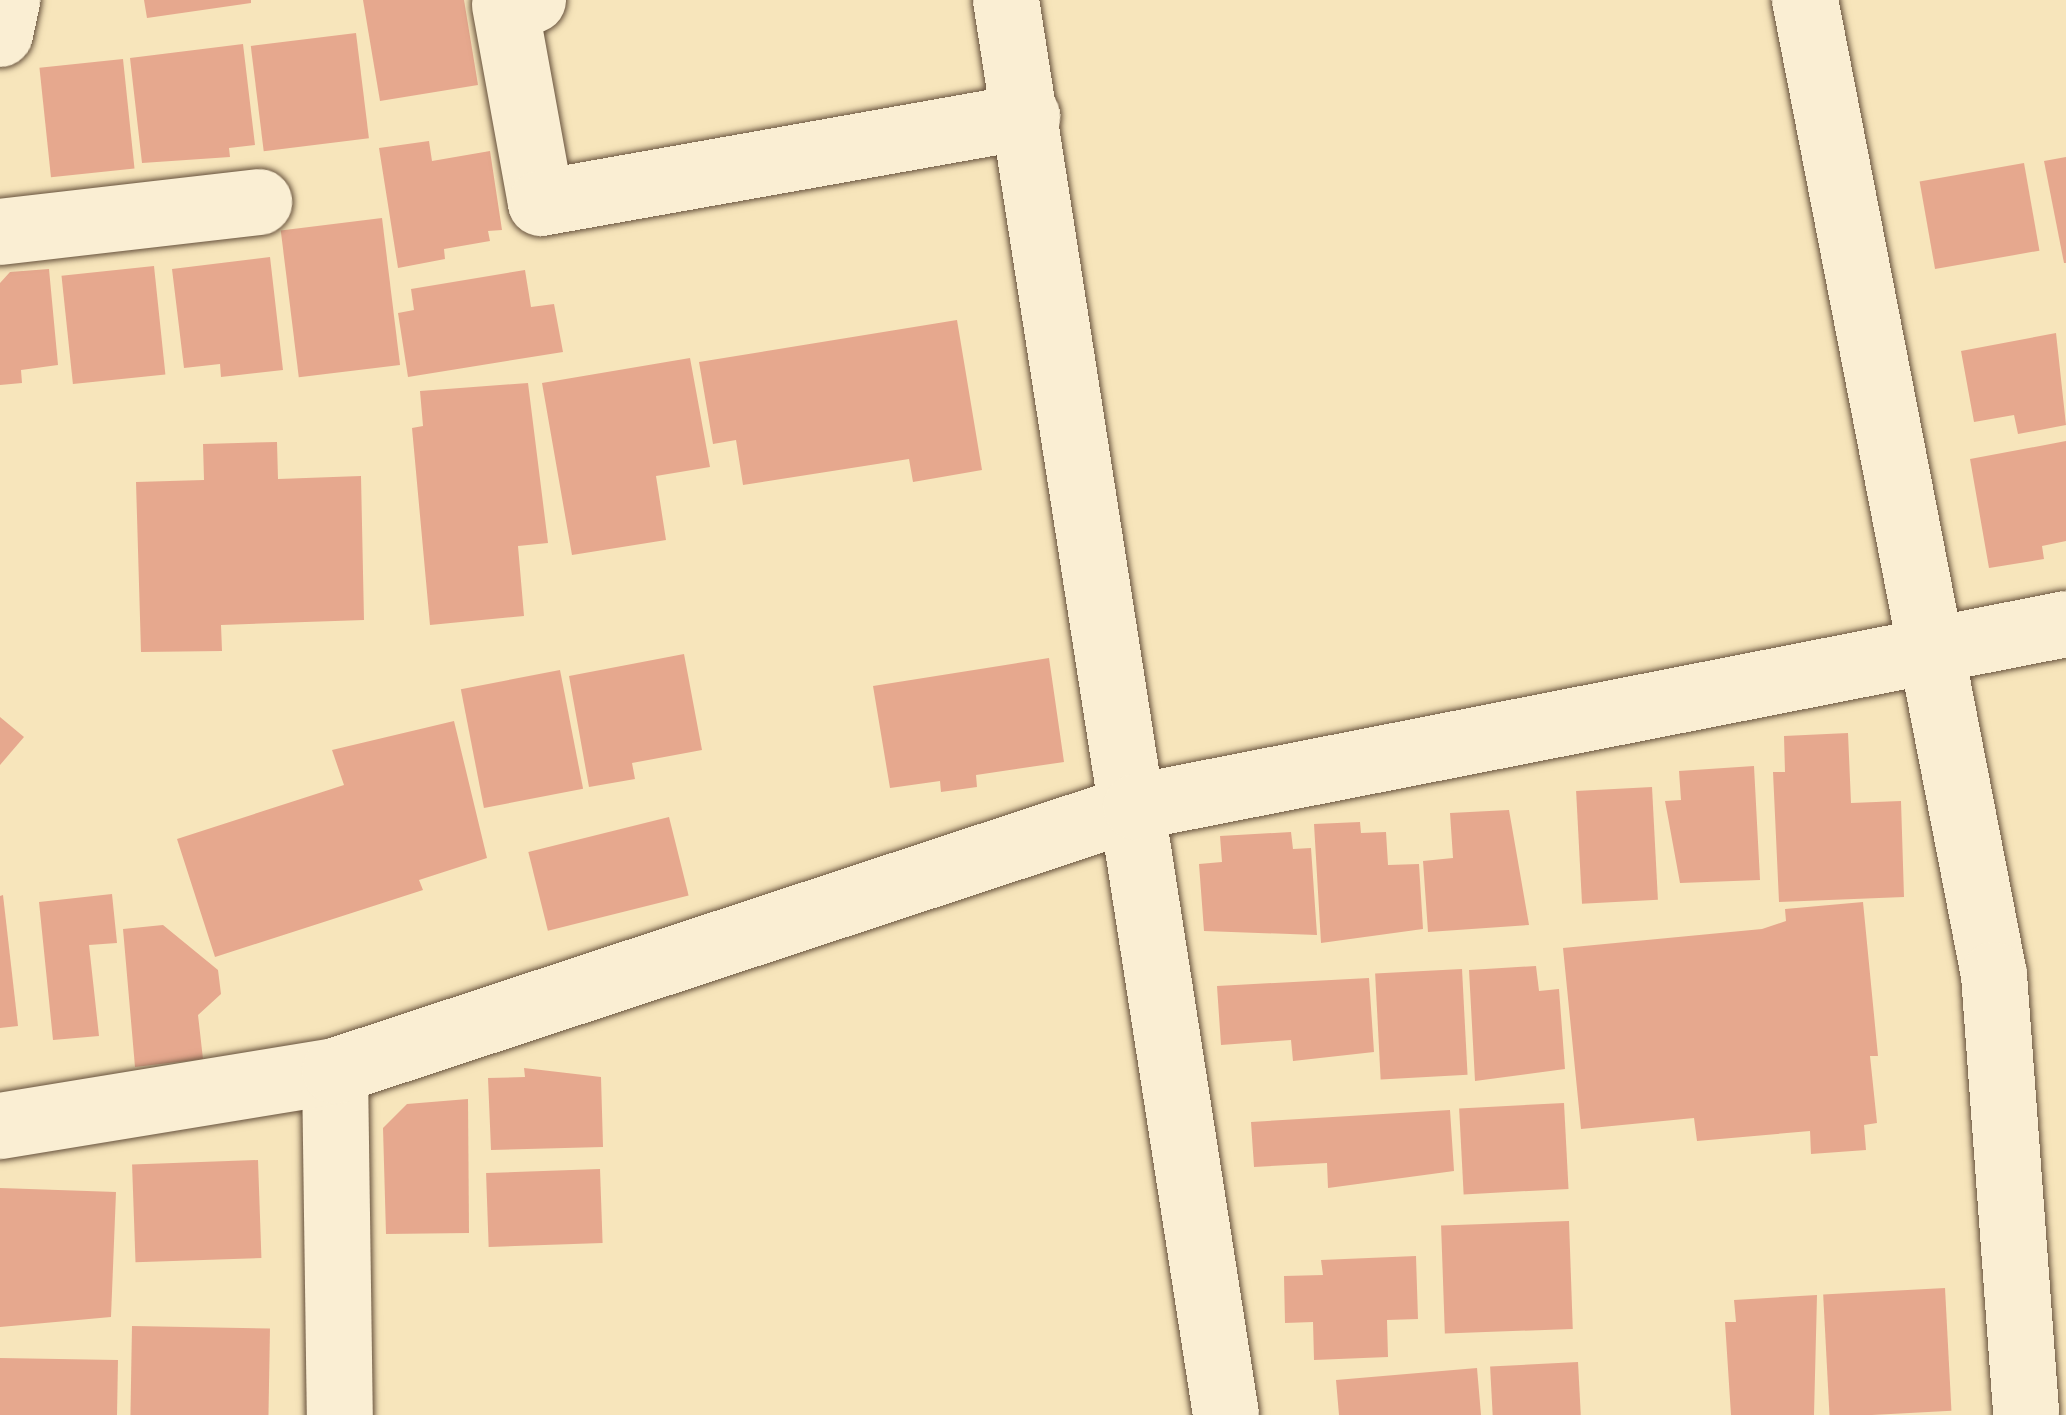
<!DOCTYPE html>
<html>
<head>
<meta charset="utf-8">
<style>
	body { margin:0 }
	#map { position:relative; width:2066px; height:1415px; overflow:hidden; background:#f7e5bb; font-family:Alegreya,serif }
	div>[style] { position:absolute }
	[style*='--x'] { left:calc(var(--x)*1px); top:calc(var(--y)*1px); width:calc(var(--w)*1px); rotate:calc(var(--a)*1deg) }
	.building>* { inset:0; background:#e6a88e; transform-origin:0 0 }
	.roads { filter:drop-shadow(0 0 3px #66513c) drop-shadow(0 0 3px #66513c) }
	.minor>* { height:66px; margin:-33px; padding:0 33px; transform-origin:33px; border-radius:33px; background:#faeed3 }
	span { translate:-50% -50%; white-space:nowrap; text-align:center; line-height:1.15; -webkit-text-stroke:9px #faeed3; paint-order:stroke }
</style>
</head>
<body>
<div id="map">
	<div class="building">
		<div style="clip-path:polygon(144px 0,251px 0,251px 3px,147px 18px)"></div>
		<div style="clip-path:polygon(363px 0,464px 0,478px 85px,380px 101px)"></div>
		<div style="left:356px;top:33px;width:106px;height:106px;rotate:83deg"></div>
		<div style="clip-path:polygon(243px 44px,255px 145px,229px 148px,230px 157px,142px 163px,130px 58px)"></div>
		<div style="left:123px;top:59px;width:110px;height:84px;rotate:84deg"></div>
		<div style="clip-path:polygon(429px 141px,432px 161px,490px 151px,502px 230px,488px 231px,490px 241px,444px 249px,445px 259px,398px 268px,379px 148px)"></div>
		<div style="clip-path:polygon(2066px 157px,2066px 263px,2064px 263px,2044px 161px)"></div>
		<div style="left:2024px;top:163px;width:89px;height:106px;rotate:80deg"></div>
		<div style="left:382px;top:218px;width:148px;height:102px;rotate:83deg"></div>
		<div style="clip-path:polygon(270px 257px,283px 370px,221px 377px,220px 364px,184px 368px,172px 269px)"></div>
		<div style="left:154px;top:266px;width:109px;height:93px;rotate:84deg"></div>
		<div style="clip-path:polygon(49px 269px,58px 365px,21px 370px,22px 383px,0 385px,0 283px,10px 272px)"></div>
		<div style="clip-path:polygon(525px 270px,531px 307px,554px 304px,563px 352px,408px 377px,398px 313px,414px 310px,411px 289px)"></div>
		<div style="clip-path:polygon(957px 320px,982px 470px,913px 482px,909px 459px,743px 485px,736px 440px,713px 444px,699px 362px)"></div>
		<div style="clip-path:polygon(2056px 333px,2066px 425px,2018px 434px,2014px 415px,1974px 422px,1961px 351px)"></div>
		<div style="clip-path:polygon(690px 358px,710px 467px,656px 476px,666px 540px,572px 555px,542px 383px)"></div>
		<div style="clip-path:polygon(528px 383px,548px 543px,518px 546px,524px 616px,430px 625px,412px 428px,423px 426px,420px 391px)"></div>
		<div style="clip-path:polygon(2066px 441px,2066px 541px,2042px 546px,2044px 559px,1989px 568px,1970px 459px)"></div>
		<div style="clip-path:polygon(277px 442px,278px 479px,361px 476px,364px 620px,221px 625px,222px 651px,141px 652px,136px 482px,204px 480px,203px 444px)"></div>
		<div style="clip-path:polygon(684px 654px,702px 750px,632px 763px,635px 779px,589px 787px,569px 676px)"></div>
		<div style="clip-path:polygon(1049px 658px,1064px 762px,976px 775px,977px 787px,941px 792px,940px 781px,890px 788px,873px 686px)"></div>
		<div style="left:560px;top:670px;width:121px;height:101px;rotate:79deg"></div>
		<div style="clip-path:polygon(0 717px,24px 737px,0 765px)"></div>
		<div style="clip-path:polygon(454px 721px,487px 858px,419px 880px,423px 890px,215px 957px,177px 839px,344px 785px,332px 750px)"></div>
		<div style="clip-path:polygon(1848px 733px,1851px 803px,1901px 801px,1904px 897px,1779px 902px,1773px 772px,1785px 772px,1784px 736px)"></div>
		<div style="clip-path:polygon(1754px 766px,1760px 880px,1680px 883px,1665px 801px,1681px 800px,1679px 771px)"></div>
		<div style="left:1652px;top:787px;width:113px;height:76px;rotate:87deg"></div>
		<div style="clip-path:polygon(1509px 810px,1529px 925px,1428px 932px,1423px 861px,1453px 858px,1450px 813px)"></div>
		<div style="left:669px;top:817px;width:81px;height:145px;rotate:76deg"></div>
		<div style="clip-path:polygon(1360px 822px,1361px 833px,1386px 832px,1388px 865px,1419px 864px,1423px 929px,1321px 943px,1314px 824px)"></div>
		<div style="clip-path:polygon(1291px 832px,1293px 849px,1311px 848px,1317px 935px,1204px 931px,1199px 864px,1222px 862px,1220px 836px)"></div>
		<div style="clip-path:polygon(112px 894px,117px 943px,89px 945px,99px 1036px,53px 1040px,39px 902px)"></div>
		<div style="clip-path:polygon(3px 895px,18px 1026px,0 1028px,0 896px)"></div>
		<div style="clip-path:polygon(1863px 902px,1878px 1056px,1870px 1056px,1877px 1123px,1864px 1125px,1866px 1150px,1811px 1154px,1810px 1131px,1697px 1141px,1694px 1118px,1581px 1129px,1563px 948px,1762px 929px,1786px 921px,1785px 909px)"></div>
		<div style="clip-path:polygon(163px 925px,218px 970px,221px 994px,198px 1015px,203px 1059px,135px 1067px,123px 929px)"></div>
		<div style="clip-path:polygon(1536px 966px,1539px 991px,1559px 989px,1565px 1069px,1475px 1081px,1469px 970px)"></div>
		<div style="left:1462px;top:969px;width:106px;height:87px;rotate:87deg"></div>
		<div style="clip-path:polygon(1369px 978px,1374px 1052px,1293px 1061px,1291px 1040px,1221px 1045px,1217px 986px)"></div>
		<div style="clip-path:polygon(524px 1068px,601px 1077px,603px 1147px,491px 1150px,488px 1078px,525px 1077px)"></div>
		<div style="clip-path:polygon(468px 1099px,469px 1233px,386px 1234px,383px 1128px,407px 1104px)"></div>
		<div style="left:1564px;top:1103px;width:86px;height:105px;rotate:87deg"></div>
		<div style="clip-path:polygon(1450px 1110px,1454px 1171px,1328px 1188px,1327px 1163px,1254px 1167px,1251px 1122px)"></div>
		<div style="left:258px;top:1160px;width:98px;height:126px;rotate:88deg"></div>
		<div style="left:600px;top:1169px;width:74px;height:114px;rotate:88deg"></div>
		<div style="clip-path:polygon(0 1188px,116px 1192px,111px 1317px,0 1327px)"></div>
		<div style="left:1569px;top:1221px;width:108px;height:128px;rotate:88deg"></div>
		<div style="clip-path:polygon(1416px 1256px,1418px 1319px,1387px 1320px,1388px 1357px,1314px 1360px,1313px 1322px,1285px 1323px,1284px 1276px,1323px 1275px,1321px 1260px)"></div>
		<div style="left:1945px;top:1288px;width:123px;height:122px;rotate:87deg"></div>
		<div style="clip-path:polygon(1817px 1295px,1814px 1415px,1731px 1415px,1725px 1322px,1736px 1322px,1734px 1300px)"></div>
		<div style="left:132px;top:1326px;width:138px;height:89px;rotate:1deg"></div>
		<div style="left:0;top:1358px;width:118px;height:57px;rotate:1deg"></div>
		<div style="left:1578px;top:1362px;width:53px;height:88px;rotate:87deg"></div>
		<div style="clip-path:polygon(1477px 1368px,1481px 1415px,1339px 1415px,1336px 1380px)"></div>
	</div>
	<div class="roads">
		<div class="minor">
			<div style="--x:533;--y:0;--w:28;--a:170"></div>
			<div style="--x:505;--y:5;--w:201;--a:79.7"></div>
			<div style="--x:541;--y:203;--w:494;--a:-10.1"></div>
			<div style="--x:1006;--y:0;--w:1432;--a:81.16"></div>
			<div style="--x:1805;--y:0;--w:993;--a:79.03"></div>
			<div style="--x:1994;--y:975;--w:441;--a:85.8"></div>
			<div style="--x:0;--y:34;--w:35;--a:-78"></div>
			<div style="--x:0;--y:232;--w:261;--a:-6.6"></div>
			<div style="--x:335;--y:1071;--w:344;--a:89.2"></div>
			<div style="--x:0;--y:1126;--w:339;--a:-9.3"></div>
			<div style="--x:335;--y:1071;--w:843;--a:-18.24"></div>
			<div style="--x:1136;--y:807;--w:948;--a:-11.13"></div>
		</div>
	</div>
</div>
</body>
</html>
